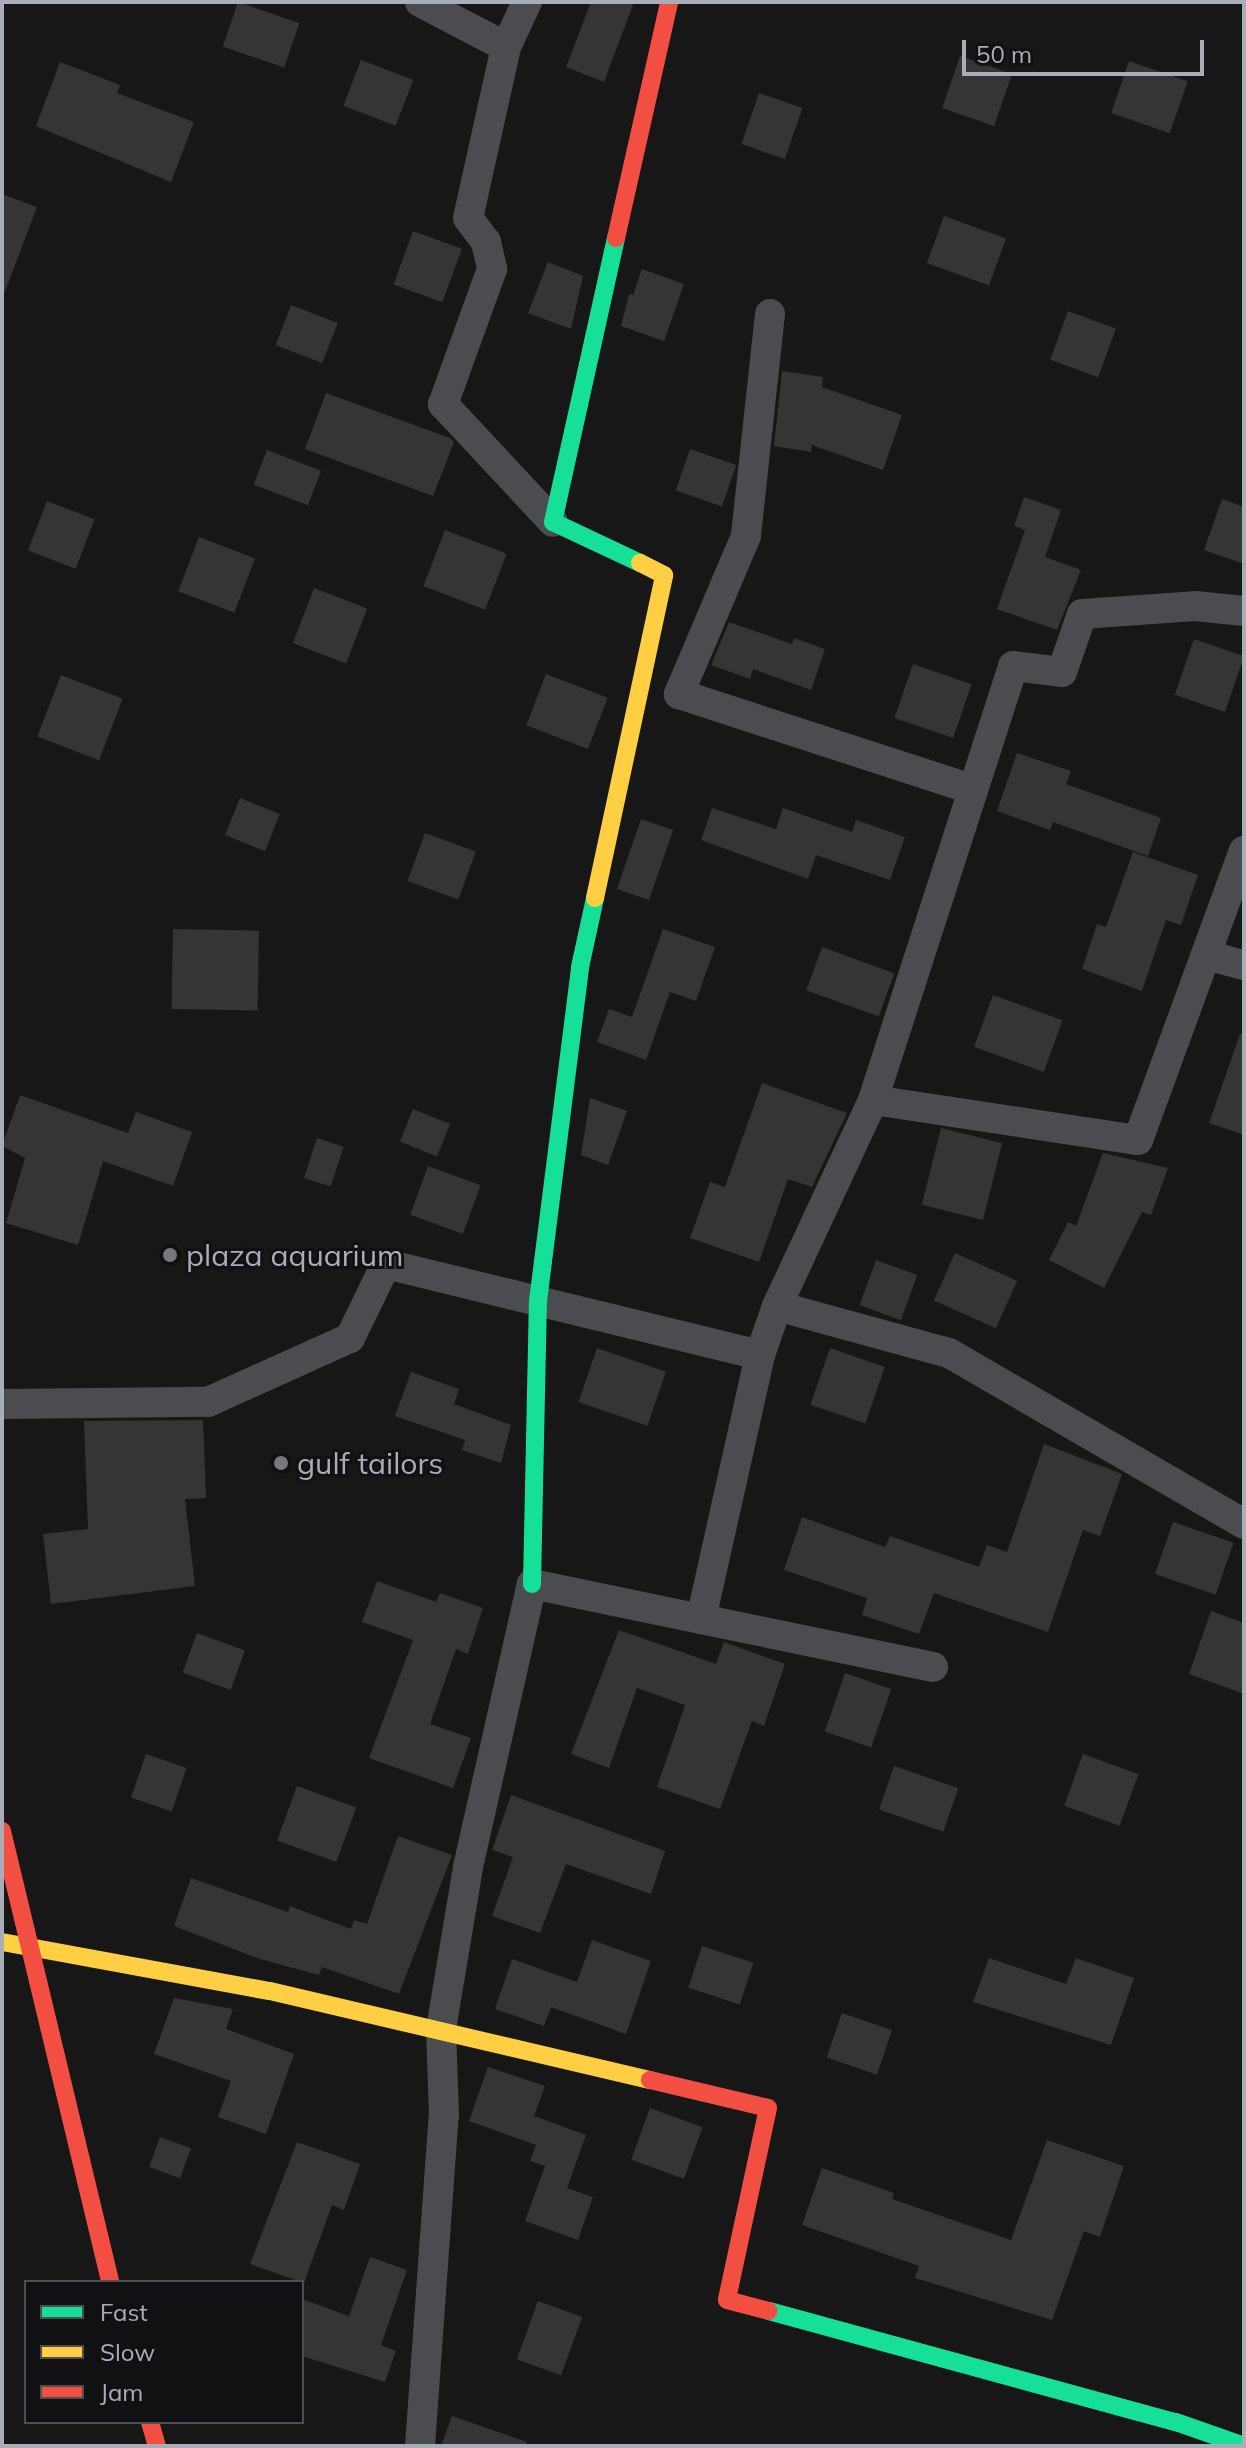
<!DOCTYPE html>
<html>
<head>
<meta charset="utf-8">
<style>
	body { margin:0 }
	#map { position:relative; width:1246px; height:2448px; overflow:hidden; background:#171717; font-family:Mulish,sans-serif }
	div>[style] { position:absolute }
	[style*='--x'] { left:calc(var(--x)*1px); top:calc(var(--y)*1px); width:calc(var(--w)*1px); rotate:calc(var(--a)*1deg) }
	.building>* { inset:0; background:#353536; transform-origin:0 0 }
	.street>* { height:30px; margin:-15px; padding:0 15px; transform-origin:15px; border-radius:15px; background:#4b4c50 }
	.fast>* { height:18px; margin:-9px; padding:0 9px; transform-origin:9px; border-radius:9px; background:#16e098 }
	.slow>* { height:18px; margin:-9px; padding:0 9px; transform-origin:9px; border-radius:9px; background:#ffcf43 }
	.jam>* { height:18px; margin:-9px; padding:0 9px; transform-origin:9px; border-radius:9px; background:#f24e42 }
	.dots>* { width:22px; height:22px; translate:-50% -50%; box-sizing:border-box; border:4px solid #111113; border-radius:50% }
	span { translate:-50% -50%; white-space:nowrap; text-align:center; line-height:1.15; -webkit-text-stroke:6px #111113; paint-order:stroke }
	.poi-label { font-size:30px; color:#a8adb8 }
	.left { translate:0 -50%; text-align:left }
	.frame { position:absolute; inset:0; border:4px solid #a8adb8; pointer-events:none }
	.legend { position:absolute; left:24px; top:2280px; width:280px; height:144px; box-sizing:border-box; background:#111113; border:2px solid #4d4f55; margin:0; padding:10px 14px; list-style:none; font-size:24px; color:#a8adb8 }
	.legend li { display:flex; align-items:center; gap:16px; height:40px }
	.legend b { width:40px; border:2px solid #4d4f55 }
	.scale { position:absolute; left:962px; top:40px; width:242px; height:36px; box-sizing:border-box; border:4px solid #a8adb8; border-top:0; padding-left:10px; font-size:24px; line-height:28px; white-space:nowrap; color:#a8adb8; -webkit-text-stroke:6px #111113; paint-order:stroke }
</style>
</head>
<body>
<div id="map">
	<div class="building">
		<div style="left:238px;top:2px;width:65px;height:47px;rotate:19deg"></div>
		<div style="clip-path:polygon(591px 2px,634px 2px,604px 82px,566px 67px)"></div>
		<div style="left:960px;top:56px;width:55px;height:55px;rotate:19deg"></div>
		<div style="left:361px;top:60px;width:56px;height:49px;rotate:21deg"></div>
		<div style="left:1129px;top:61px;width:62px;height:55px;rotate:19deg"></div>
		<div style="clip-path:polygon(60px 62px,120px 85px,117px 93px,194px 122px,171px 182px,36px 126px)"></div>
		<div style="left:759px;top:93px;width:46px;height:54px;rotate:19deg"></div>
		<div style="clip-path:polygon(2px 194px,37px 207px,4px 294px,2px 293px)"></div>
		<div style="left:944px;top:216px;width:66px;height:50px;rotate:20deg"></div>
		<div style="left:413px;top:231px;width:52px;height:57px;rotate:20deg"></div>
		<div style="clip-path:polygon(548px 262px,583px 276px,571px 329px,528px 313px)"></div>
		<div style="clip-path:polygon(642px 269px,684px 284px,664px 341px,621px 326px,629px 294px,633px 295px)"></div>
		<div style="left:291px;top:305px;width:50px;height:43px;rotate:21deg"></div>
		<div style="left:1068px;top:311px;width:51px;height:52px;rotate:20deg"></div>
		<div style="clip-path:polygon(782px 371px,823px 377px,822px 387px,902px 415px,883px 470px,812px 445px,811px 452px,774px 446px)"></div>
		<div style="clip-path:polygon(326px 393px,450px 438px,454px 442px,433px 496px,305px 449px)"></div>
		<div style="left:690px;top:449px;width:49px;height:44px;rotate:19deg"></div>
		<div style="left:267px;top:450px;width:58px;height:37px;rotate:21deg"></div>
		<div style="clip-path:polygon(1024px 497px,1061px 510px,1045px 557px,1081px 570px,1057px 630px,997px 609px,1025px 530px,1014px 526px)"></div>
		<div style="clip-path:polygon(1222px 499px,1244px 507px,1244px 564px,1204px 550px)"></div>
		<div style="left:47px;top:501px;width:51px;height:53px;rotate:21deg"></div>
		<div style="left:445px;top:530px;width:66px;height:60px;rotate:21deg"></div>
		<div style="left:199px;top:537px;width:60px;height:58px;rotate:21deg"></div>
		<div style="left:314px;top:588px;width:57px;height:59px;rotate:21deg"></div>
		<div style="clip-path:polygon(729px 622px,792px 644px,794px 638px,825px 649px,811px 690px,753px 669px,750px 679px,711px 665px)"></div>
		<div style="left:1194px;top:639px;width:53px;height:59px;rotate:19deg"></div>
		<div style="left:913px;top:664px;width:62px;height:57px;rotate:19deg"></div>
		<div style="left:546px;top:674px;width:66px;height:55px;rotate:21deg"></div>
		<div style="left:61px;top:675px;width:66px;height:66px;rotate:21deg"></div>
		<div style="clip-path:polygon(1017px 753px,1071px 771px,1066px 784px,1161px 818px,1148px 856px,1053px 822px,1050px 830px,997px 811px)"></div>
		<div style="left:240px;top:798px;width:43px;height:40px;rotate:22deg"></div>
		<div style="clip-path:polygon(712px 808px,776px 829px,783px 808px,852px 832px,856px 820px,905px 837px,890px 880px,816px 855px,808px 879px,701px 840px)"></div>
		<div style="left:641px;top:819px;width:34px;height:74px;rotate:19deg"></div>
		<div style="left:425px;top:833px;width:54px;height:51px;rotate:20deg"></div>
		<div style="clip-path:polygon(1133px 852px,1198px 875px,1181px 925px,1166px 920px,1142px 991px,1082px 969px,1097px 924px,1106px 927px)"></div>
		<div style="left:173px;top:929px;width:86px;height:80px;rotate:1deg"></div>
		<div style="clip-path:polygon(663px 929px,715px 947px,696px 1001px,670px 992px,646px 1060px,597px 1042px,609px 1009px,632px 1017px)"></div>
		<div style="left:822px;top:947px;width:77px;height:46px;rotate:20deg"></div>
		<div style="left:993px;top:995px;width:74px;height:55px;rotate:20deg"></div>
		<div style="clip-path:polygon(1240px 1034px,1244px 1035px,1244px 1135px,1209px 1123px)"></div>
		<div style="clip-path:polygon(762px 1083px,847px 1113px,812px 1187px,788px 1179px,759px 1262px,690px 1238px,710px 1182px,725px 1187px)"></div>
		<div style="clip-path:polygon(20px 1095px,128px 1133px,136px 1112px,192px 1132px,173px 1186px,103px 1161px,78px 1245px,6px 1223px,25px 1158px,2px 1146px)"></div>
		<div style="clip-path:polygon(590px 1098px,627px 1111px,608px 1165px,581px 1155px)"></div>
		<div style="left:413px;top:1109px;width:40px;height:35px;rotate:22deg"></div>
		<div style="left:941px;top:1128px;width:63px;height:79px;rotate:14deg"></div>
		<div style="left:317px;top:1138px;width:28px;height:42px;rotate:18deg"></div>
		<div style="clip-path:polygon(1103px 1153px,1168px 1168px,1151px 1215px,1142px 1212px,1104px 1288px,1049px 1260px,1068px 1222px,1076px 1226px)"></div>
		<div style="left:428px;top:1166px;width:56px;height:52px;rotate:20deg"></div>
		<div style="left:955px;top:1253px;width:68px;height:52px;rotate:24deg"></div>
		<div style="left:876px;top:1260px;width:44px;height:48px;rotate:20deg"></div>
		<div style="left:597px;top:1348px;width:73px;height:57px;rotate:19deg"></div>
		<div style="left:830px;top:1348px;width:58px;height:60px;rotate:19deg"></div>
		<div style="clip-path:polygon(411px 1372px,459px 1389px,454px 1404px,511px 1425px,501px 1463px,462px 1450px,465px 1440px,395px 1416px)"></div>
		<div style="clip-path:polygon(203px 1420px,206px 1498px,185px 1499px,195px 1586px,51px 1604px,43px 1534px,88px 1529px,84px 1421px)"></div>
		<div style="clip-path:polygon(1044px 1444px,1122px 1474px,1100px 1536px,1083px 1530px,1048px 1632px,934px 1593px,919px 1634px,862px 1615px,867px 1598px,784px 1570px,802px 1517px,885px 1547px,890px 1536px,979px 1567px,987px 1545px,1007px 1552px)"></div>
		<div style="left:1173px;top:1522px;width:64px;height:55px;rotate:19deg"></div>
		<div style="clip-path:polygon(377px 1581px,436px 1602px,440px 1593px,483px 1608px,468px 1654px,456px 1649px,430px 1724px,471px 1738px,453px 1788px,369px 1758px,413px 1640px,362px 1622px)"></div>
		<div style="clip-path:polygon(1211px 1611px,1244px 1623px,1244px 1694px,1189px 1674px)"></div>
		<div style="clip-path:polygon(619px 1630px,716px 1664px,724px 1642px,785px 1664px,764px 1726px,752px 1721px,720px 1809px,657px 1787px,685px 1705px,637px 1688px,609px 1768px,571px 1754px)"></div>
		<div style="left:197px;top:1633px;width:51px;height:42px;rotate:20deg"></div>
		<div style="left:845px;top:1673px;width:49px;height:62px;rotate:19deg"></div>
		<div style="left:146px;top:1754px;width:43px;height:46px;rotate:19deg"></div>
		<div style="left:1083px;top:1754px;width:59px;height:55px;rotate:20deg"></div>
		<div style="left:894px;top:1766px;width:68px;height:46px;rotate:19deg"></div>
		<div style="left:297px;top:1786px;width:63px;height:58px;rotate:20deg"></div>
		<div style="clip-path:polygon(511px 1795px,665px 1851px,651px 1894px,566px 1864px,540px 1933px,492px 1916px,513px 1857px,492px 1850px)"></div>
		<div style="clip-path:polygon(398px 1836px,452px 1855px,399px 1994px,322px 1967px,319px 1975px,260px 1959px,174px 1926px,191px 1878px,288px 1912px,290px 1906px,351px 1929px,354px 1920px,367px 1924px)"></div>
		<div style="clip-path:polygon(592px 1940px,651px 1961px,626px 2034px,551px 2007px,544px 2026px,495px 2009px,512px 1959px,577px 1982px)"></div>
		<div style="left:702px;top:1946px;width:54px;height:44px;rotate:18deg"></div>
		<div style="clip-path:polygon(989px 1958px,1066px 1984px,1076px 1958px,1134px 1978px,1111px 2045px,973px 2002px)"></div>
		<div style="clip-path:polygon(174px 1998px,233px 2009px,226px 2029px,294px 2054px,266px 2134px,218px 2117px,231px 2081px,154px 2054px)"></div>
		<div style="left:842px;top:2013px;width:53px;height:47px;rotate:19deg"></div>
		<div style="clip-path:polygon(488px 2067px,545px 2086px,534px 2116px,586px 2135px,567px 2188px,593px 2197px,578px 2240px,525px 2221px,545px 2166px,530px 2161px,536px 2145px,469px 2121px)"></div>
		<div style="left:650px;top:2108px;width:56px;height:55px;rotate:20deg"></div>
		<div style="left:160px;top:2137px;width:33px;height:32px;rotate:20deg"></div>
		<div style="clip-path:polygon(1047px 2140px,1124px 2166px,1100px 2237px,1084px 2231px,1052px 2320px,915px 2278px,919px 2266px,802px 2225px,822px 2168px,894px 2193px,892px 2199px,1011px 2240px)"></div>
		<div style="clip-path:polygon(297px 2142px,360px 2164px,344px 2210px,332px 2205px,304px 2283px,250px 2264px)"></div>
		<div style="clip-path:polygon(370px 2257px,407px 2270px,381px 2345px,396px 2351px,385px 2382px,302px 2356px,302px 2299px,349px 2316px)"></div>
		<div style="left:538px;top:2301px;width:47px;height:62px;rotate:20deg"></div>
		<div style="clip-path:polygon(452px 2416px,527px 2442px,526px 2446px,441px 2446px)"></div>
	</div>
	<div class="street">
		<div style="--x:420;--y:2;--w:97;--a:27.6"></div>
		<div style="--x:506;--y:47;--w:175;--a:102.5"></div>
		<div style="--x:468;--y:218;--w:30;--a:53"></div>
		<div style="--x:486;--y:242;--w:28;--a:77"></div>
		<div style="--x:492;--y:269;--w:144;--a:109.9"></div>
		<div style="--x:443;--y:404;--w:161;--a:47"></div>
		<div style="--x:506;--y:47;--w:50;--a:-65"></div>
		<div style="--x:770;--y:314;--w:223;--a:96.2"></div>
		<div style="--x:746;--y:536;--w:172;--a:113"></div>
		<div style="--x:679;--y:694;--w:307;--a:18"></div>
		<div style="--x:1206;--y:955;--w:39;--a:15"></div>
		<div style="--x:873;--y:1100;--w:456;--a:-72.1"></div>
		<div style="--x:1013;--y:666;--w:49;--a:7"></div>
		<div style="--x:1062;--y:672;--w:61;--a:-71"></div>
		<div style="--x:1082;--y:614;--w:113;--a:-4"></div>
		<div style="--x:1195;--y:606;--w:49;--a:5.8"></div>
		<div style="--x:777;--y:1306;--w:227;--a:-65"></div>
		<div style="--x:873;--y:1100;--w:268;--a:8.6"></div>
		<div style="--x:1138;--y:1140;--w:308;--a:-69.9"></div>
		<div style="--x:2;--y:1404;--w:206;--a:-0.6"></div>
		<div style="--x:208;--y:1402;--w:156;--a:-24.3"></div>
		<div style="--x:350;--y:1338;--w:82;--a:-64.1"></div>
		<div style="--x:386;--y:1264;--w:385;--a:13.7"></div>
		<div style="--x:760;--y:1355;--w:52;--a:-70.9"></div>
		<div style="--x:777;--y:1306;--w:178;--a:15.3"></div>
		<div style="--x:949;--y:1353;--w:341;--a:30.1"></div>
		<div style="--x:701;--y:1619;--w:237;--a:11.7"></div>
		<div style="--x:420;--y:2446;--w:332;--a:-85.9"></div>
		<div style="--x:444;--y:2115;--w:86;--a:-92"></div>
		<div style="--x:441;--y:2029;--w:164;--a:-80.5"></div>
		<div style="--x:468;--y:1867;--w:290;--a:-77.3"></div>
		<div style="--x:532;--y:1584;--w:173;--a:11.7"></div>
		<div style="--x:701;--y:1619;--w:271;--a:-77.4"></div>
	</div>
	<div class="fast">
		<div style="--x:616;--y:238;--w:291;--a:102.5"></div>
		<div style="--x:553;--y:522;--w:96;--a:25.2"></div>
		<div style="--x:532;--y:1584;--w:283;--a:-88.8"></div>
		<div style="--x:538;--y:1301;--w:337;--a:-82.8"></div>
		<div style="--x:580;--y:967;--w:71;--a:-77.7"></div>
		<div style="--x:769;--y:2311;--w:422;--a:15.3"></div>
		<div style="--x:1176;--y:2422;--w:72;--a:19.4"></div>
	</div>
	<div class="slow">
		<div style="--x:595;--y:898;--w:330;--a:-77.9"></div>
		<div style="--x:664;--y:575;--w:27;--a:-153"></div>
		<div style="--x:2;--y:1942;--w:272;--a:10.4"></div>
		<div style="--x:270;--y:1991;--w:390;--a:13.2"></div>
	</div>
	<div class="jam">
		<div style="--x:616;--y:238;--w:242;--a:-77.3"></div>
		<div style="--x:2;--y:1831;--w:464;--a:76.5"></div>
		<div style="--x:650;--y:2080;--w:121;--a:13.3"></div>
		<div style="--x:768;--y:2108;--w:196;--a:102.1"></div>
		<div style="--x:727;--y:2300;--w:43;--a:14.7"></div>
		<div style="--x:150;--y:2422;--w:25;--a:74"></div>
	</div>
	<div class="dots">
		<div style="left:170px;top:1255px;background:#757880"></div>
		<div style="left:281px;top:1463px;background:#757880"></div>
	</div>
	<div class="poi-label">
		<span class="left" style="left:186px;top:1255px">plaza aquarium</span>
		<span class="left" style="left:297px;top:1463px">gulf tailors</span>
	</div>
	<div class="frame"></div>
	<ul class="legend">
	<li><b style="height:10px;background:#16e098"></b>Fast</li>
	<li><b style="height:10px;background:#ffcf43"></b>Slow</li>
	<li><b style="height:10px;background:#f24e42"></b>Jam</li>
	</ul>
	<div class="scale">50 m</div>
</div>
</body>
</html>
